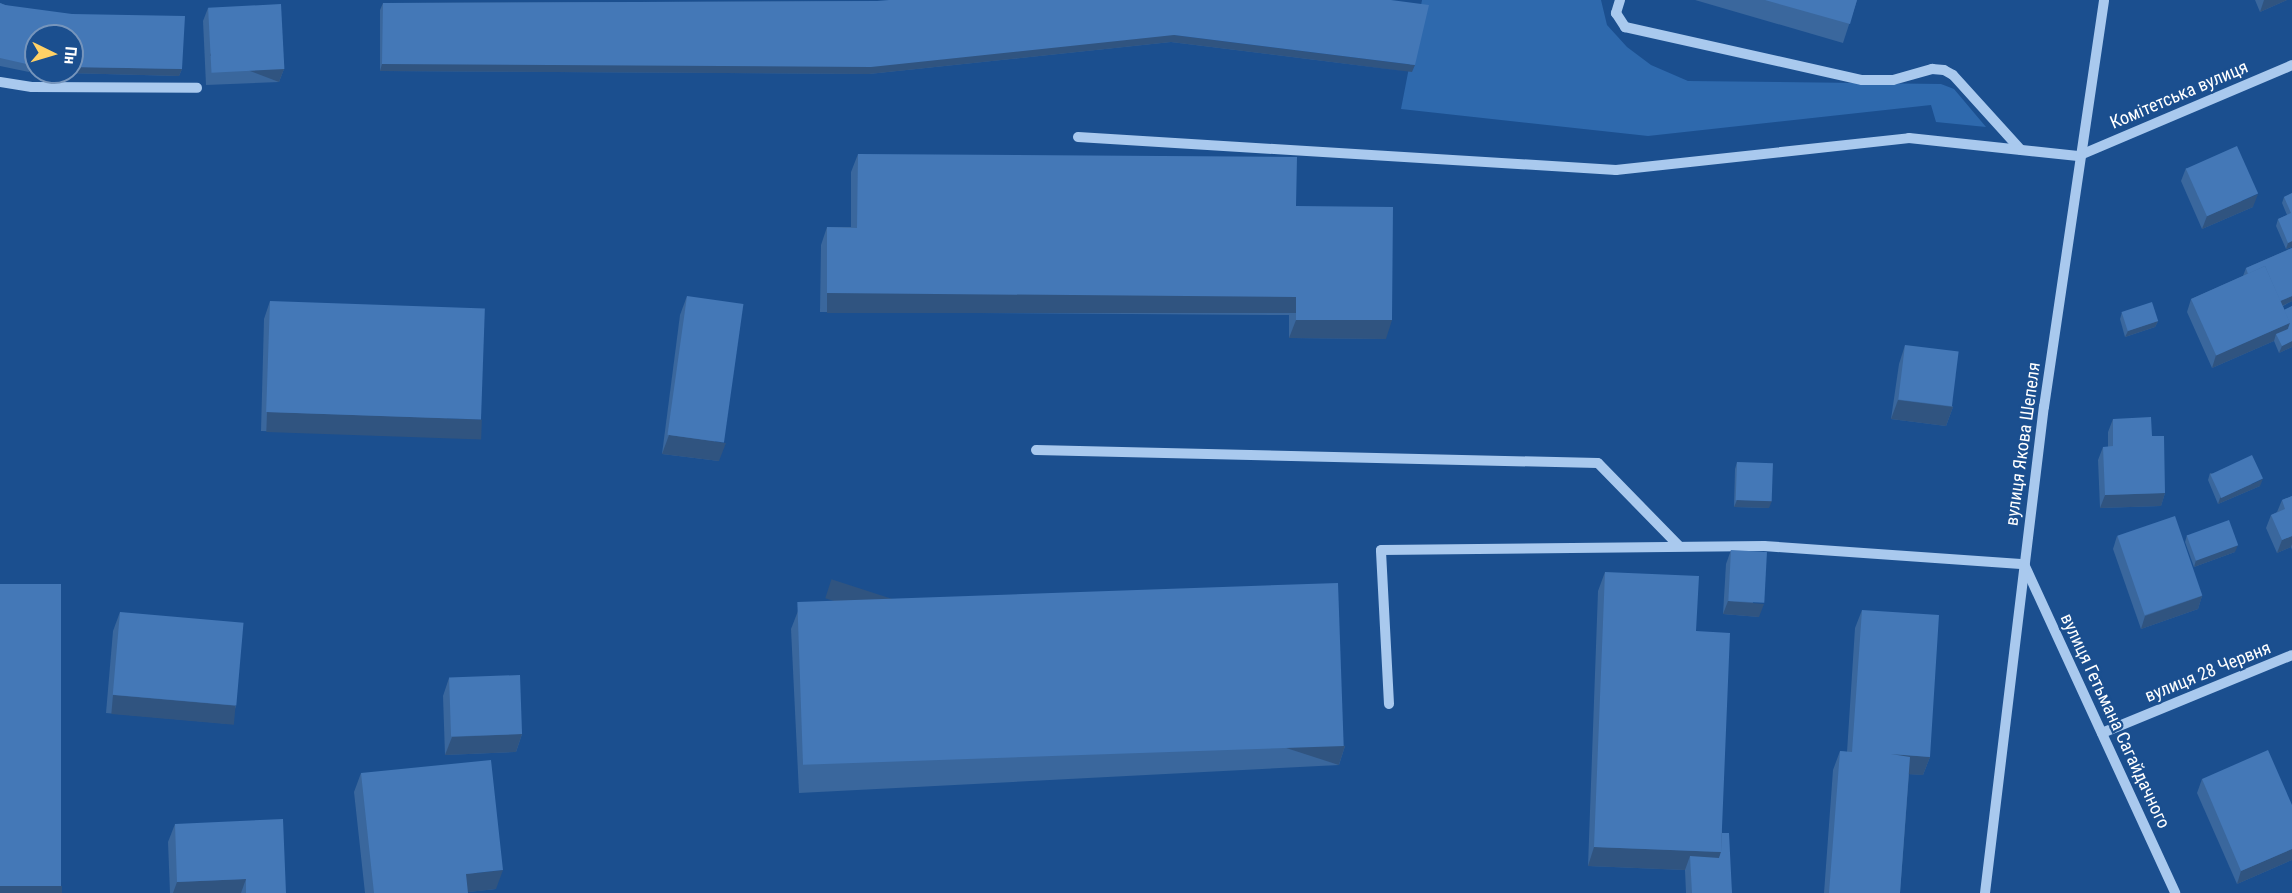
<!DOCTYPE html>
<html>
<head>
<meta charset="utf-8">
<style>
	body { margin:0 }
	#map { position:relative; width:2292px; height:893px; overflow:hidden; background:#1b4f8f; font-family:"Roboto Condensed",sans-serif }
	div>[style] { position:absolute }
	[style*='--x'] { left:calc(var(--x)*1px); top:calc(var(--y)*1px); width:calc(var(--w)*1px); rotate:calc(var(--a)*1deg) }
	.green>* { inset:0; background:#2e69ad }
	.minor>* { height:10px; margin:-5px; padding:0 5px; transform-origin:5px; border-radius:5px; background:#a9c9ee }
	.wall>* { inset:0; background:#3a679d }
	.shaded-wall>* { inset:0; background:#305480; transform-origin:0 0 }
	.building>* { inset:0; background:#4478b7; transform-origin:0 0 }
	span { translate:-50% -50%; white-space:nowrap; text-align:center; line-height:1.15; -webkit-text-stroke:4.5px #1b4f8f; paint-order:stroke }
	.street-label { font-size:18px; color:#fff }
	.north { position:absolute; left:24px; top:24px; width:60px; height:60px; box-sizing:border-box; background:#1b4f8f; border:2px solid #7695bc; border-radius:50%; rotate:95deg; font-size:16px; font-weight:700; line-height:24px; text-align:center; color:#fff }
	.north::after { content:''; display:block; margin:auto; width:21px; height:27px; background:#ffd166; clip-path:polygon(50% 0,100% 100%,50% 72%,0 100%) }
</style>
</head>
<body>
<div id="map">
	<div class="green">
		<div style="clip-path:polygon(1422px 0,1601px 0,1607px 25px,1627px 47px,1651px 65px,1688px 81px,1941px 84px,1954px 89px,1986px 127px,1936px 122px,1931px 105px,1648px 136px,1401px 109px)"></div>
	</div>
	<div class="minor">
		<div style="--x:1620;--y:0;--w:14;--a:107"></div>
		<div style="--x:1616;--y:13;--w:17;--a:57"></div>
		<div style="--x:1625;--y:27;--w:243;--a:12.6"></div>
		<div style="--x:1862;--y:80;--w:31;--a:0"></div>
		<div style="--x:1893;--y:80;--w:41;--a:-15.8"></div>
		<div style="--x:1932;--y:69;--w:12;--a:5"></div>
		<div style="--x:1944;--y:70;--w:10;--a:29"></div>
		<div style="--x:1953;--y:75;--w:101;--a:47.8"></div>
		<div style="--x:0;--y:82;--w:32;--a:9"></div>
		<div style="--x:32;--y:87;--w:165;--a:0.3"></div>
		<div style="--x:1078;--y:137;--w:539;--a:3.51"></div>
		<div style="--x:1616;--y:170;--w:295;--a:-6.2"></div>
		<div style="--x:1909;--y:138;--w:170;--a:6.1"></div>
		<div style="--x:2078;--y:156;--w:233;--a:-23"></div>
		<div style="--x:1036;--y:450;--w:562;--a:1.33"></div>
		<div style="--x:1598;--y:463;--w:115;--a:45.7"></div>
		<div style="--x:1389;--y:704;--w:154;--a:-93"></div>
		<div style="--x:1381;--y:550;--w:383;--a:-0.6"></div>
		<div style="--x:1764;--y:546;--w:261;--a:4"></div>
		<div style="--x:2024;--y:564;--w:362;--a:65.3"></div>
		<div style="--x:2102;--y:733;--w:205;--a:-22.3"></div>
		<div style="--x:1985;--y:893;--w:490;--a:-83.1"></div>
		<div style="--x:2044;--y:407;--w:411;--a:-81.6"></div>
	</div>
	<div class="wall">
		<div style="clip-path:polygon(1695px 0,1857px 0,1843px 43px)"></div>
		<div style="clip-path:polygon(2255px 0,2287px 0,2260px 12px)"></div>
		<div style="clip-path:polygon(877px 1px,1412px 72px,1171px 42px,869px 74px,380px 71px,380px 10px,383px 3px)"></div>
		<div style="clip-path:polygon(0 3px,182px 69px,179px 76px,29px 72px,0 66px)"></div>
		<div style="clip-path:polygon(208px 8px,284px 69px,279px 82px,206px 85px,203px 21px)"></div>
		<div style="clip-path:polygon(858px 154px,1296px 206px,1386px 339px,1289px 338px,1289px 315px,820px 312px,821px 245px,827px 227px,851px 227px,851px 172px)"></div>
		<div style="clip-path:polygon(2186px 168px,2253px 207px,2202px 229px,2181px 181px)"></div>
		<div style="clip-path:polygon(2292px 193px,2292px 247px,2286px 249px,2276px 226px,2278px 219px,2287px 215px,2282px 203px,2284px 197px)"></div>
		<div style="clip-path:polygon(2292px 248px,2292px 301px,2283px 306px,2284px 310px,2292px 306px,2292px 347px,2279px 353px,2274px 341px,2212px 368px,2187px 312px,2191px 299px,2243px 276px,2246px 268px)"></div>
		<div style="clip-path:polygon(687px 296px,719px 461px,662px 454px,680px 315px)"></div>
		<div style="clip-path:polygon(270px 301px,475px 437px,261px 431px,264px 319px)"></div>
		<div style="clip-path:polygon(2122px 312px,2158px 321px,2155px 327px,2125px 337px,2120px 319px)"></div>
		<div style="clip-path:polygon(1905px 345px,1953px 407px,1946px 426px,1891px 419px,1899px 364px)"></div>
		<div style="clip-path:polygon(2113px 419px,2152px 436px,2165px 493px,2161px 506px,2100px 508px,2098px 460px,2103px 447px,2108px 447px,2108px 432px)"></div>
		<div style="clip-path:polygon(1737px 462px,1769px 508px,1734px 507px,1735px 469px)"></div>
		<div style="clip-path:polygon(2210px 473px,2260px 486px,2218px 504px,2208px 480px)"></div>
		<div style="clip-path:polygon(2292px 496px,2292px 550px,2291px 547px,2277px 553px,2266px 528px,2271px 515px,2277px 512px,2282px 500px)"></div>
		<div style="clip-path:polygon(2187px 535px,2235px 552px,2194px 567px,2185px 542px)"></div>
		<div style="clip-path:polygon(2117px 536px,2202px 596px,2198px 609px,2141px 629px,2113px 549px)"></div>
		<div style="clip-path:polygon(1731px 550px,1759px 617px,1723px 614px,1726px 564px)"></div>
		<div style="clip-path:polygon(1605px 572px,1696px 631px,1722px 833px,1732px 893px,1686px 893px,1685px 870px,1588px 866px,1598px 591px)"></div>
		<div style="clip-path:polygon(1862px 610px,1930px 757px,1923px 775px,1909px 774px,1900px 893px,1824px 893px,1833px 770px,1840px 751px,1847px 752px,1855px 628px)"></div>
		<div style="clip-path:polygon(798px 611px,1345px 746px,1339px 765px,799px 793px,791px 629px)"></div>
		<div style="clip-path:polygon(120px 612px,236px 706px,230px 724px,106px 713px,113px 631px)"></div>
		<div style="clip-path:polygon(449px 678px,522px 734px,516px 752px,445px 755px,443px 696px)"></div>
		<div style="clip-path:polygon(361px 773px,496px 889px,468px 892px,468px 893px,365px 893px,354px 792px)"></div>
		<div style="clip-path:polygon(2202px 779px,2292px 805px,2292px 860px,2237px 884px,2197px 793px)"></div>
		<div style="clip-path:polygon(175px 824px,286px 893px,170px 893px,168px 842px)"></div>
	</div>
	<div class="shaded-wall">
		<div style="clip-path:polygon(2264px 0,2287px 0,2260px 12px)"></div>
		<div style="clip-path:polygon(1174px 35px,1415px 65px,1412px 72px,1171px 42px,869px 74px,380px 71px,382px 64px)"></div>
		<div style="clip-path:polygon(31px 65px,36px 66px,36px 72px,72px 72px,72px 67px,182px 69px,179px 76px,29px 72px)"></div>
		<div style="left:284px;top:69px;width:14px;height:74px;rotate:111deg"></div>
		<div style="clip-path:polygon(2258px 194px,2253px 207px,2202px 229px,2207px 216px)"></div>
		<div style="clip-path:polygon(2292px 241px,2292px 247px,2286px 249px,2288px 243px)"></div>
		<div style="left:827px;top:293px;width:469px;height:20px"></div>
		<div style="clip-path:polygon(2292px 296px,2292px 301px,2274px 310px,2276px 303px)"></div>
		<div style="clip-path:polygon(1296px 320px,1392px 320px,1386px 339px,1289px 338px)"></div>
		<div style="clip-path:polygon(2158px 321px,2155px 327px,2125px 337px,2128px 331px)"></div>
		<div style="clip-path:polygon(2290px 323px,2285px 336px,2276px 334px,2274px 341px,2212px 368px,2216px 355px)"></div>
		<div style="clip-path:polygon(2292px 341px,2292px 347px,2279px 353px,2282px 346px)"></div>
		<div style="clip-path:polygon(1898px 400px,1953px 407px,1946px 426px,1891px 419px)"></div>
		<div style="left:267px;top:412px;width:215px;height:20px;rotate:2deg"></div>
		<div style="clip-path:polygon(669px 435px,726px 443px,719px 461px,662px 454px)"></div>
		<div style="clip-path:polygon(2263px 479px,2260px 486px,2218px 504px,2220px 498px)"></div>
		<div style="clip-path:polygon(2165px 493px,2161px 506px,2100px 508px,2105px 495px)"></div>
		<div style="clip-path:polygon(1737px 500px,1772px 501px,1769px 508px,1734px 507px)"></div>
		<div style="clip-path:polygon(2292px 536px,2292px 544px,2291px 547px,2277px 553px,2282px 540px)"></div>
		<div style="clip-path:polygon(2238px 545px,2235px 552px,2194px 567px,2196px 560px)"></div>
		<div style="clip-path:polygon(2202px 596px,2198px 609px,2141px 629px,2145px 616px)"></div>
		<div style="clip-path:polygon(1728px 601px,1764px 604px,1759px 617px,1723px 614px)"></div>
		<div style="left:113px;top:695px;width:123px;height:19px;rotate:5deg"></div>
		<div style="clip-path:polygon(522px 734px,516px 752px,445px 755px,452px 737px)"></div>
		<div style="left:1345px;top:746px;width:20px;height:540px;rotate:108deg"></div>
		<div style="clip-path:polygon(1891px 754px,1930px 757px,1923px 775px,1884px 773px)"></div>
		<div style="clip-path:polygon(1594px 847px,1721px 852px,1715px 871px,1690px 856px,1685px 870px,1588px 866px)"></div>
		<div style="clip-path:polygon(2292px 849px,2292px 860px,2237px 884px,2241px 871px)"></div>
		<div style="clip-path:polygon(503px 870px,496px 889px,459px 893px,466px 874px)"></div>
		<div style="clip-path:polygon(246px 879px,241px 893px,173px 893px,177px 882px)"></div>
		<div style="left:0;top:886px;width:62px;height:7px"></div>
	</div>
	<div class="building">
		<div style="clip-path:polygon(889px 0,1391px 0,1429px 5px,1415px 65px,1174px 35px,871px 67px,382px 64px,383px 3px,877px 1px)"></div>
		<div style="clip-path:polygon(1765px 0,1857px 0,1850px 24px)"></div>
		<div style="clip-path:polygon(0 3px,5px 5px,72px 14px,185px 16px,182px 69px,72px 67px,72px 36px,36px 36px,36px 66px,31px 65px,0 58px)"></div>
		<div style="left:281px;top:4px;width:65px;height:73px;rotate:87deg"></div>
		<div style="left:2237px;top:146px;width:52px;height:56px;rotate:66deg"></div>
		<div style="clip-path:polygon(858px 154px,1297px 157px,1296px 206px,1393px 207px,1392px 320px,1296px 320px,1296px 297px,827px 293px,827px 227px,857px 228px)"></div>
		<div style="clip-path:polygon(2292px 193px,2292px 241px,2288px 243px,2278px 219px,2291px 213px,2284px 197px)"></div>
		<div style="clip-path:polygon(2292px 248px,2292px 296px,2280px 301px,2265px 266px,2248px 274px,2246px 268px)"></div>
		<div style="left:2265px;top:266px;width:62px;height:81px;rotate:66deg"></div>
		<div style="left:687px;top:296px;width:57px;height:140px;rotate:8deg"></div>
		<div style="left:270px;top:301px;width:215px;height:111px;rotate:2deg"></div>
		<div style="left:2152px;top:302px;width:20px;height:32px;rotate:72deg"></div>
		<div style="clip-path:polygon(2292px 306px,2292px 341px,2282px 346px,2276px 334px,2288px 329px,2290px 323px,2284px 310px)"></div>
		<div style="left:1905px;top:345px;width:54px;height:55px;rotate:7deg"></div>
		<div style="clip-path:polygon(2151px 417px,2152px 436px,2164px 436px,2165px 493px,2105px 495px,2103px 447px,2113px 446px,2113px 419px)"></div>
		<div style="left:2252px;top:455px;width:26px;height:46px;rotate:65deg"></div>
		<div style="left:1737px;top:462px;width:36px;height:38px;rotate:2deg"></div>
		<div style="clip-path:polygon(2292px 496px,2292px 536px,2282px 540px,2271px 515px,2285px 509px,2282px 500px)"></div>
		<div style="left:2175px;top:516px;width:84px;height:61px;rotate:71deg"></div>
		<div style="left:2229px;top:520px;width:27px;height:45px;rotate:70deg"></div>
		<div style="left:1731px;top:550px;width:36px;height:51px;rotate:3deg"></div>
		<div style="clip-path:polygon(1605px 572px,1699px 576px,1696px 631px,1730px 633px,1721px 852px,1594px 847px)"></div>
		<div style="left:1338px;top:583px;width:163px;height:541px;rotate:88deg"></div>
		<div style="left:0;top:584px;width:61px;height:302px"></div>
		<div style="clip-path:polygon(1862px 610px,1939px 615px,1930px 757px,1891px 754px,1910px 757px,1900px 893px,1829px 893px,1840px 751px,1852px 752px)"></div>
		<div style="left:120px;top:612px;width:124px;height:83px;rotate:5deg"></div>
		<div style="left:520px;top:675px;width:59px;height:71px;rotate:88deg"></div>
		<div style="clip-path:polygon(2268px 750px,2292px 805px,2292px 849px,2241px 871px,2202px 779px)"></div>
		<div style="clip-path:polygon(491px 760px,503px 870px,466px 874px,468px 893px,374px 893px,361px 773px)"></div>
		<div style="clip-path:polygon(283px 819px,286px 893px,246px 893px,246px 879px,177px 882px,175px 824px)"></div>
		<div style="clip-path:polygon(1722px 833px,1729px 833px,1732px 893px,1692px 893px,1690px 856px,1719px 858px,1721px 852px)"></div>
	</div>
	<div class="street-label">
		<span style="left:2179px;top:95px;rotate:-23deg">Комітетська вулиця</span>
		<span style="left:2023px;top:444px;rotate:-82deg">вулиця Якова Шепеля</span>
		<span style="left:2208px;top:672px;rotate:-22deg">вулиця 28 Червня</span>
		<span style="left:2115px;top:721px;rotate:65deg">вулиця Гетьмана Сагайдачного</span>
	</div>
	<div class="north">Пн</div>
</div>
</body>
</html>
